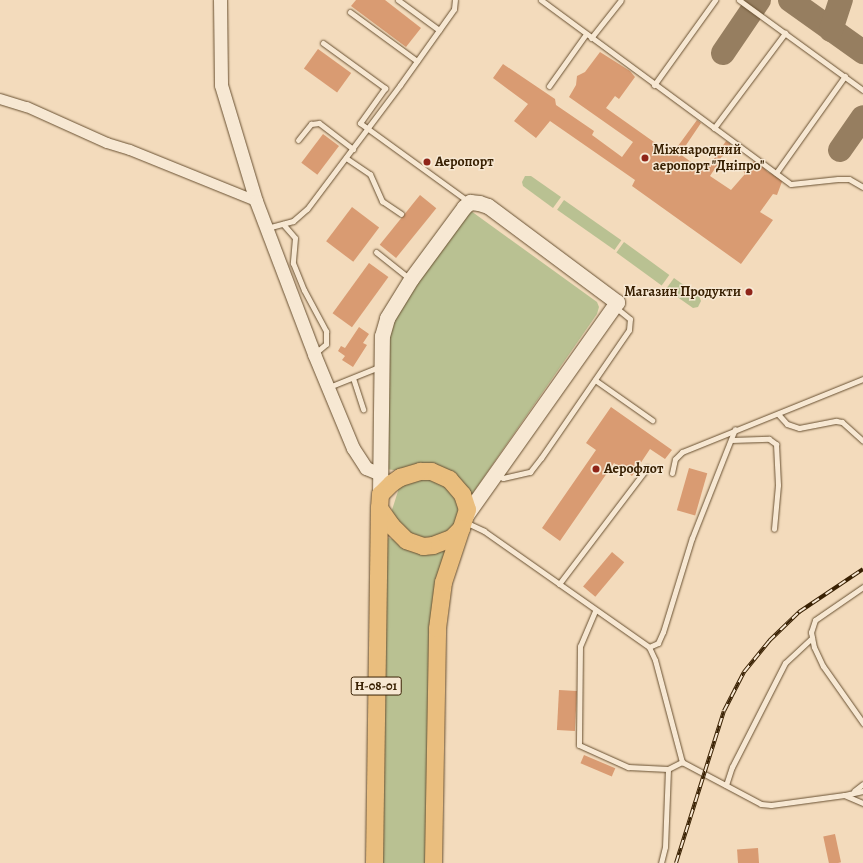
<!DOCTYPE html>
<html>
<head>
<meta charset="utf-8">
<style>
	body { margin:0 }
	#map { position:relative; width:863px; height:863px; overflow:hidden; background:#f3dbbc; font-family:Alegreya,serif }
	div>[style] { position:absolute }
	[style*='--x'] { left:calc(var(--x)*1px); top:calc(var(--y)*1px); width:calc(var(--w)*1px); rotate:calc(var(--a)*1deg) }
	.green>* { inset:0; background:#b9c192; transform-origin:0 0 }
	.taxiway>* { height:24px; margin:-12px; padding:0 12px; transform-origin:12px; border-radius:12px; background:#967e60 }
	.building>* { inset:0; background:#d99b72; transform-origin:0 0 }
	.roads { filter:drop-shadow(0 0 1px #685031) drop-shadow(0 0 1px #685031) }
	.service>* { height:5px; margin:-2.5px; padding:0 2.5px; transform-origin:2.5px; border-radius:2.5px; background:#f7e8d3 }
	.minor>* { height:10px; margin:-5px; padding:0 5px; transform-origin:5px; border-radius:5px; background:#f7e8d3 }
	.tertiary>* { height:13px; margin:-6.5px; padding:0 6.5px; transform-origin:6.5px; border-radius:6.5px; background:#f7e8d3 }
	.secondary>* { height:15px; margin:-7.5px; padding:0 7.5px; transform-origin:7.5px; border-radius:7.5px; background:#f7e8d3 }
	.primary>* { height:17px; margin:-8.5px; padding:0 8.5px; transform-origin:8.5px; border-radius:8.5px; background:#eabe7e }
	.rail>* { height:4px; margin-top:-2px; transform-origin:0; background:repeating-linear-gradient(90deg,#f7e8d3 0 8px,#392103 0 16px); box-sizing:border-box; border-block:1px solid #392103 }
	.dots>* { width:11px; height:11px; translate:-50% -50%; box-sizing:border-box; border:2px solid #f7e8d3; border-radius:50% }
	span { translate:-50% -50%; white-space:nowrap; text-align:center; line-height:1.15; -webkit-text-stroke:3px #f7e8d3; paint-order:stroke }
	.shield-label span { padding:1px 3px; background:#f7e8d3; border:1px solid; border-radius:3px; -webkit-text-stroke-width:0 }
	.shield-label { font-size:13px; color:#392103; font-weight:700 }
	.poi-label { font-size:14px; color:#392103; font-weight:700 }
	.left { translate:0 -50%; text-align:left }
	.right { translate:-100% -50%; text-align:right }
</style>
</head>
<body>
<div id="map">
	<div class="green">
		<div style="clip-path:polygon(525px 176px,531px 176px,561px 197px,553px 208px,523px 186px,522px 182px)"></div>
		<div style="left:564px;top:200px;width:70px;height:12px;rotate:35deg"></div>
		<div style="clip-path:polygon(471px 211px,597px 302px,599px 307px,597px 314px,470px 497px,452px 478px,386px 469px,387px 327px,464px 213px)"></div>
		<div style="left:624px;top:242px;width:56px;height:13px;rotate:36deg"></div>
		<div style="clip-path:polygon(674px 278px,699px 296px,701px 301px,698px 307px,693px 308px,666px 289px)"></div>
		<div style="clip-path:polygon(418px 476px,450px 486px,459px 506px,458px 517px,447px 535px,417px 542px,394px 521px,392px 510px,399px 488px)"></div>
		<div style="clip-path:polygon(387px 538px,447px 546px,426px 863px,380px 863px)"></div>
	</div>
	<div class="taxiway">
		<div style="--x:790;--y:0;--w:90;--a:35.5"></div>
		<div style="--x:831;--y:30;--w:32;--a:-72"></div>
		<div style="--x:723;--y:53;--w:64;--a:-55.8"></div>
		<div style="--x:840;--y:150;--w:40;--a:-55.1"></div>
	</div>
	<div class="building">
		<div style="clip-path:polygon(356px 0,385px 0,421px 28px,406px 47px,351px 6px)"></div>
		<div style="left:318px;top:49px;width:41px;height:24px;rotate:36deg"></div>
		<div style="clip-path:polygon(600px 52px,630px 71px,635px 77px,619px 99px,615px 96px,606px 108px,661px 147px,664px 143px,675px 150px,697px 120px,701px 123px,680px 154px,705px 172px,726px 141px,731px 144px,710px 176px,731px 190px,745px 174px,742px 169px,756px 160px,768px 172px,783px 179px,777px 195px,773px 194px,760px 212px,773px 220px,741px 264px,632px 186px,635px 180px,550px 121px,536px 138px,514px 121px,528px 104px,493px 78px,503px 64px,555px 99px,556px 105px,594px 131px,592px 135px,622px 157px,633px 142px,569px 97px,576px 85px,577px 76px,585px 72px)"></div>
		<div style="left:323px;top:134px;width:20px;height:36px;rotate:37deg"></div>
		<div style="left:420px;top:195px;width:21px;height:64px;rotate:39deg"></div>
		<div style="left:352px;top:207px;width:34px;height:43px;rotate:37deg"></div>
		<div style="left:369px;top:263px;width:24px;height:62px;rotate:36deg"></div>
		<div style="clip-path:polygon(359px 327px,369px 334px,363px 343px,367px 345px,353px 367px,342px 360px,345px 356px,338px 351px,341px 346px,345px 348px)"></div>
		<div style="clip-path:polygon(611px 407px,672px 450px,665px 459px,650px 449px,632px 476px,614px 463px,560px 541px,542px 528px,596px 450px,586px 443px)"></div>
		<div style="left:689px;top:468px;width:19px;height:44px;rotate:16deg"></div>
		<div style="left:612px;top:552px;width:16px;height:45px;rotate:40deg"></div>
		<div style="left:559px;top:690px;width:18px;height:40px;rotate:3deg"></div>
		<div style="left:584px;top:755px;width:34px;height:9px;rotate:23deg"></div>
		<div style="left:835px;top:834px;width:29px;height:12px;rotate:78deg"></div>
		<div style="left:758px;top:848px;width:15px;height:21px;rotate:86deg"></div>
	</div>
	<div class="roads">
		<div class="service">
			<div style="--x:398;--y:0;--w:51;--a:36.2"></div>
			<div style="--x:541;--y:0;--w:310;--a:36.4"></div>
			<div style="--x:791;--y:184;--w:47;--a:-6.1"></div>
			<div style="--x:838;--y:179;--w:11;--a:0"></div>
			<div style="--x:849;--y:179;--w:16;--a:30"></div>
			<div style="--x:739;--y:0;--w:153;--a:36"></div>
			<div style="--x:350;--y:12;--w:83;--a:36.2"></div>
			<div style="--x:591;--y:38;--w:48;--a:-51.7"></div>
			<div style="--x:323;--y:43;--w:77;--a:36"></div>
			<div style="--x:385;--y:88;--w:43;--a:125.5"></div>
			<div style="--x:360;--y:123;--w:135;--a:35.9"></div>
			<div style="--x:654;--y:85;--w:105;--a:-54.3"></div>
			<div style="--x:549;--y:86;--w:64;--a:-54.6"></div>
			<div style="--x:714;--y:128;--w:119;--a:-53.2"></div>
			<div style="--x:298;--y:140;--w:21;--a:-51"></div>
			<div style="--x:311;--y:124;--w:8;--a:-7"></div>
			<div style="--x:319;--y:123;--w:43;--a:37.4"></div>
			<div style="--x:346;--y:158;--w:29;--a:34"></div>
			<div style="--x:370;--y:174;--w:30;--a:66"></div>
			<div style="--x:382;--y:201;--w:23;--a:34"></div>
			<div style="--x:776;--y:173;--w:119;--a:-54.6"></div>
			<div style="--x:283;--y:224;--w:18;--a:49"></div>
			<div style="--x:295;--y:238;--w:25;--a:95"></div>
			<div style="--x:293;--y:263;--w:29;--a:68"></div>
			<div style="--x:304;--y:290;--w:47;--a:61.8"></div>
			<div style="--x:326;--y:331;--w:13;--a:90"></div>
			<div style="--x:326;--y:344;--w:16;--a:140"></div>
			<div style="--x:267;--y:228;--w:27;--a:-15"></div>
			<div style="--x:293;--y:221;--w:18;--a:-41"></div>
			<div style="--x:307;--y:209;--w:155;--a:-53.1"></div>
			<div style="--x:400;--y:85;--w:93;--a:-54.6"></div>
			<div style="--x:454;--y:9;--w:9;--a:-84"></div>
			<div style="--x:376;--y:252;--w:43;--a:38.5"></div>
			<div style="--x:353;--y:378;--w:33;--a:72"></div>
			<div style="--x:595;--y:380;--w:70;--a:35.1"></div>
			<div style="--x:329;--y:387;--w:54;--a:-21.8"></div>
			<div style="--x:778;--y:414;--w:13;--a:48"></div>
			<div style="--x:787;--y:424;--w:13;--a:18"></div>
			<div style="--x:799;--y:428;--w:38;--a:-11"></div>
			<div style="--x:836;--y:421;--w:6;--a:9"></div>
			<div style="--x:842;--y:422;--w:28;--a:42"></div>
			<div style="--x:731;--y:440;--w:38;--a:-2"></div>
			<div style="--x:769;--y:439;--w:9;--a:36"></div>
			<div style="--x:776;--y:444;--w:41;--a:87.2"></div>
			<div style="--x:778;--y:485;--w:44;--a:95.2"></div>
			<div style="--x:672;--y:473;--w:14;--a:-78"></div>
			<div style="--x:675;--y:459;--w:10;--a:-45"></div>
			<div style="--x:682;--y:452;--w:195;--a:-22"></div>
			<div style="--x:496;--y:474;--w:8;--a:30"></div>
			<div style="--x:503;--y:478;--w:28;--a:-13"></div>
			<div style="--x:530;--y:472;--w:18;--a:-52"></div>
			<div style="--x:541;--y:458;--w:155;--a:-55.5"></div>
			<div style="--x:629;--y:330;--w:11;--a:-85"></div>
			<div style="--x:630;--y:319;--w:19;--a:-141"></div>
			<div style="--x:465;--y:522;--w:21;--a:25"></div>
			<div style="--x:484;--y:531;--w:202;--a:35.1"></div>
			<div style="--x:649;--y:647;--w:14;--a:65"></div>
			<div style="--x:655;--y:660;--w:106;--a:75.2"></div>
			<div style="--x:559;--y:584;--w:146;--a:-52.8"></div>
			<div style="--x:863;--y:587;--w:58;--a:145.5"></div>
			<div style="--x:815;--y:620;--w:13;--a:108"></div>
			<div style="--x:811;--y:632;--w:15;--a:79"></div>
			<div style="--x:814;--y:647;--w:21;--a:65"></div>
			<div style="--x:823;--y:666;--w:70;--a:54.9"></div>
			<div style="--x:595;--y:611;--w:38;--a:113"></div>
			<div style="--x:580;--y:646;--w:99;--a:90.6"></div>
			<div style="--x:579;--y:745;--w:54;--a:24.2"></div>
			<div style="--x:628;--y:767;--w:40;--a:2.9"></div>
			<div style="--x:649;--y:647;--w:10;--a:-24"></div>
			<div style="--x:658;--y:643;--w:12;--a:-66"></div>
			<div style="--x:663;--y:632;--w:98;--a:-72.9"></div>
			<div style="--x:692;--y:538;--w:117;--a:-68.5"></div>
			<div style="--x:726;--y:785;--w:19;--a:-72"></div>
			<div style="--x:732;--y:767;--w:117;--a:-63"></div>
			<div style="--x:785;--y:663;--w:37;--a:-43"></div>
			<div style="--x:854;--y:791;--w:11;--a:-38"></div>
			<div style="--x:845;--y:795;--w:18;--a:-13"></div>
			<div style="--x:661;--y:863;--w:16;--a:-76"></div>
			<div style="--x:665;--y:847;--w:78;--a:-87.8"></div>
			<div style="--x:668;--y:769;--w:16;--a:-27"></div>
			<div style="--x:682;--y:762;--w:89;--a:28"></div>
			<div style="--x:761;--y:804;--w:10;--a:6"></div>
			<div style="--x:771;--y:805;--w:74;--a:-7.8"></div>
			<div style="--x:844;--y:795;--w:21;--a:23"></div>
		</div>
		<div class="minor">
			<div style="--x:0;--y:99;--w:28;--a:17"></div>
			<div style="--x:27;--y:107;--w:88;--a:24.2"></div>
			<div style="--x:107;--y:143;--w:24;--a:17"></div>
			<div style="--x:130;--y:150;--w:136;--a:22"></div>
		</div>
		<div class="tertiary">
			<div style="--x:220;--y:0;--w:85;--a:89.3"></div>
			<div style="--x:221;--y:85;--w:121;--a:73.2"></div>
			<div style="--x:256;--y:201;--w:164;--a:69.2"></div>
			<div style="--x:314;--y:354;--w:102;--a:67.5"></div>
			<div style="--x:353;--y:448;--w:24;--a:57"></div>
			<div style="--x:366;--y:468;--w:15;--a:23"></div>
		</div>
		<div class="secondary">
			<div style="--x:380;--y:494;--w:158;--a:-89.3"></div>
			<div style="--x:382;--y:336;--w:19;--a:-74"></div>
			<div style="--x:387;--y:318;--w:46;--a:-58.4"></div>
			<div style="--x:411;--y:279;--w:89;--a:-53.6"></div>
			<div style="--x:464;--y:207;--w:8;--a:-40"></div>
			<div style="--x:470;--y:202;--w:9;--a:6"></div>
			<div style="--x:479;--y:203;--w:9;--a:18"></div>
			<div style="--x:488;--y:206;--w:161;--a:36.7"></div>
			<div style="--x:617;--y:302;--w:260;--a:125.3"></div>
		</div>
		<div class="primary">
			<div style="--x:420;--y:471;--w:11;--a:0"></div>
			<div style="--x:431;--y:471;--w:20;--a:24"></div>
			<div style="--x:449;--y:479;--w:20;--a:49"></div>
			<div style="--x:462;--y:494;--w:16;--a:72"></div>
			<div style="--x:467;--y:509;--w:20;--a:108"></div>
			<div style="--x:461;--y:528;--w:14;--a:135"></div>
			<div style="--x:451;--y:538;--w:19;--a:159"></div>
			<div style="--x:433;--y:545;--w:10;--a:174"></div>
			<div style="--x:423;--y:546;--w:18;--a:-161"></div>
			<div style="--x:406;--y:540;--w:21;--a:-135"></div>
			<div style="--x:391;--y:525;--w:21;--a:-125"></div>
			<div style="--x:379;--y:508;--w:14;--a:-86"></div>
			<div style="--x:380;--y:494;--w:16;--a:-45"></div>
			<div style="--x:391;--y:483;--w:11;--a:-34"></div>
			<div style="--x:400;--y:477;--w:21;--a:-17"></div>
			<div style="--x:374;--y:863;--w:355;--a:-89.2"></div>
			<div style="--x:433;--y:863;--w:235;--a:-89"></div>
			<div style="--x:437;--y:628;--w:46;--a:-82.6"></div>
			<div style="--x:443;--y:582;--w:57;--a:-71.6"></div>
		</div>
	</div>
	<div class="rail">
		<div style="--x:676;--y:863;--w:159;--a:-72.5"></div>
		<div style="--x:724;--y:711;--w:44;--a:-62.9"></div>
		<div style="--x:744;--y:672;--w:40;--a:-51"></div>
		<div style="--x:769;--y:641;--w:42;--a:-44"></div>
		<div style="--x:799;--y:612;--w:77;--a:-33.9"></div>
	</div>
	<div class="dots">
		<div style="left:645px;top:158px;background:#8f2418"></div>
		<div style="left:427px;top:162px;background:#8f2418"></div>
		<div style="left:749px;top:292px;background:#8f2418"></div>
		<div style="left:596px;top:469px;background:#8f2418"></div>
	</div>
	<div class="shield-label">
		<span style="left:376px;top:686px">Н-08-01</span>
	</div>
	<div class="poi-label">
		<span class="left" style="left:653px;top:158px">Міжнародний<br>аеропорт "Дніпро"</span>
		<span class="left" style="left:435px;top:162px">Аеропорт</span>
		<span class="right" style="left:741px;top:292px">Магазин Продукти</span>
		<span class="left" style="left:604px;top:469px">Аерофлот</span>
	</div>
</div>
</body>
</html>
